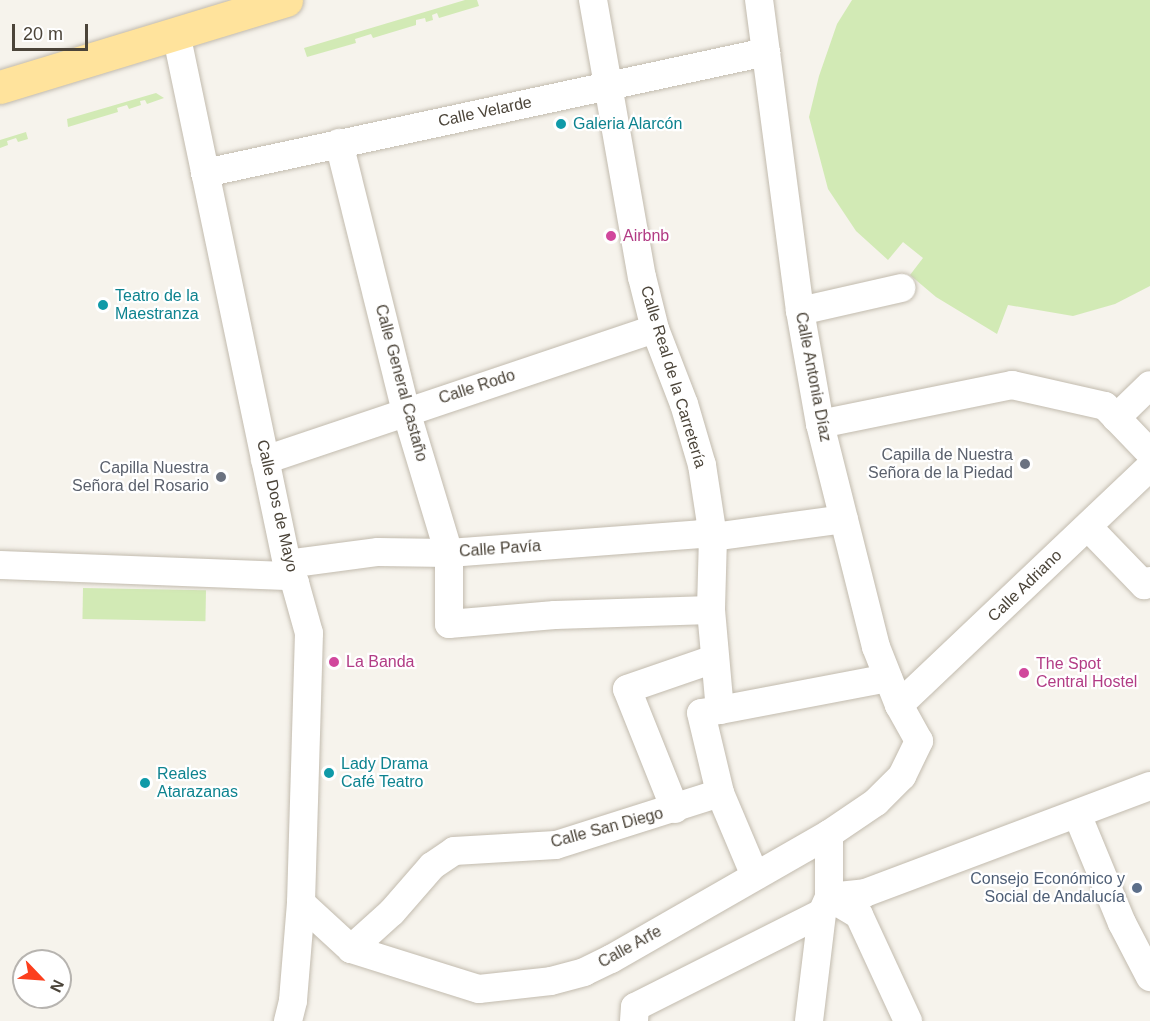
<!DOCTYPE html>
<html>
<head>
<meta charset="utf-8">
<style>
	body { margin:0 }
	#map { position:relative; width:1150px; height:1021px; overflow:hidden; background:#f6f3ec; font-family:Helvetica,sans-serif }
	div>[style] { position:absolute }
	[style*='--x'] { left:calc(var(--x)*1px); top:calc(var(--y)*1px); width:calc(var(--w)*1px); rotate:calc(var(--a)*1deg) }
	.green>* { inset:0; background:#d2eab5; transform-origin:0 0 }
	.roads { filter:drop-shadow(0 0 2px #c2bbae) drop-shadow(0 0 2px #c2bbae) }
	.minor>* { height:28px; margin:-14px; padding:0 14px; transform-origin:14px; border-radius:14px; background:#fff }
	.major>* { height:33px; margin:-16.5px; padding:0 16.5px; transform-origin:16.5px; border-radius:16.5px; background:#ffe39c }
	.dots>* { width:16px; height:16px; translate:-50% -50%; box-sizing:border-box; border:3px solid #fff; border-radius:50% }
	span { translate:-50% -50%; white-space:nowrap; text-align:center; line-height:1.15; -webkit-text-stroke:4.5px #fff; paint-order:stroke }
	.street-label { font-size:16px; color:#4b4439 }
	.culture-label { font-size:16px; color:#0d838f }
	.left { translate:0 -50%; text-align:left }
	.hotel-label { font-size:16px; color:#b23c85 }
	.worship-label { font-size:16px; color:#5b616d }
	.right { translate:-100% -50%; text-align:right }
	.service-label { font-size:16px; color:#4e5e75 }
	.north { position:absolute; left:12px; top:949px; width:60px; height:60px; box-sizing:border-box; background:#fff; border:2px solid #b7b4b0; border-radius:50%; rotate:115deg; font-size:16px; font-weight:700; line-height:24px; text-align:center; color:#4b4439 }
	.north::after { content:''; display:block; margin:auto; width:21px; height:27px; background:#fc3f1d; clip-path:polygon(50% 0,100% 100%,50% 72%,0 100%) }
	.scale { position:absolute; left:12px; top:24px; width:76px; height:27px; box-sizing:border-box; border:3px solid #4b4439; border-top:0; padding-left:8px; font-size:18px; line-height:21px; white-space:nowrap; color:#4b4439; -webkit-text-stroke:4px #fff; paint-order:stroke }
</style>
</head>
<body>
<div id="map">
	<div class="green">
		<div style="clip-path:polygon(465px 0,477px 0,479px 6px,439px 18px,437px 13px,432px 15px,433px 20px,426px 22px,425px 18px,416px 20px,416px 25px,373px 38px,371px 34px,355px 39px,356px 43px,307px 57px,304px 48px)"></div>
		<div style="clip-path:polygon(852px 0,1150px 0,1150px 286px,1115px 304px,1073px 316px,1008px 305px,997px 334px,936px 297px,910px 275px,923px 258px,903px 242px,888px 260px,856px 231px,828px 189px,809px 117px,819px 76px,837px 24px)"></div>
		<div style="clip-path:polygon(156px 93px,164px 98px,147px 104px,145px 100px,140px 101px,141px 105px,129px 109px,127px 105px,117px 108px,118px 112px,68px 127px,67px 119px)"></div>
		<div style="clip-path:polygon(26px 132px,28px 139px,18px 142px,16px 138px,7px 141px,8px 145px,0 148px,0 140px)"></div>
		<div style="left:83px;top:588px;width:123px;height:31px;rotate:1deg"></div>
	</div>
	<div class="roads">
		<div class="minor">
			<div style="--x:593;--y:0;--w:281;--a:80"></div>
			<div style="--x:642;--y:277;--w:54;--a:76"></div>
			<div style="--x:655;--y:329;--w:80;--a:68.9"></div>
			<div style="--x:684;--y:404;--w:64;--a:73.6"></div>
			<div style="--x:702;--y:465;--w:73;--a:81.3"></div>
			<div style="--x:713;--y:537;--w:73;--a:91.6"></div>
			<div style="--x:711;--y:610;--w:100;--a:84.9"></div>
			<div style="--x:720;--y:710;--w:19;--a:171"></div>
			<div style="--x:701;--y:713;--w:82;--a:76.6"></div>
			<div style="--x:720;--y:793;--w:90;--a:67.1"></div>
			<div style="--x:176;--y:33;--w:542;--a:78.19"></div>
			<div style="--x:287;--y:564;--w:21;--a:67"></div>
			<div style="--x:295;--y:583;--w:52;--a:74.4"></div>
			<div style="--x:309;--y:633;--w:270;--a:91.7"></div>
			<div style="--x:301;--y:903;--w:98;--a:94.7"></div>
			<div style="--x:293;--y:1001;--w:21;--a:104"></div>
			<div style="--x:339;--y:143;--w:276;--a:76"></div>
			<div style="--x:406;--y:411;--w:148;--a:73.2"></div>
			<div style="--x:449;--y:553;--w:71;--a:90"></div>
			<div style="--x:449;--y:624;--w:106;--a:-4.9"></div>
			<div style="--x:555;--y:615;--w:156;--a:-1.8"></div>
			<div style="--x:205;--y:173;--w:574;--a:-12.17"></div>
			<div style="--x:800;--y:311;--w:104;--a:-12.8"></div>
			<div style="--x:1116;--y:418;--w:47;--a:-44.1"></div>
			<div style="--x:820;--y:424;--w:196;--a:-11.5"></div>
			<div style="--x:1012;--y:385;--w:95;--a:12.7"></div>
			<div style="--x:1105;--y:406;--w:65;--a:46.2"></div>
			<div style="--x:265;--y:460;--w:411;--a:-18.6"></div>
			<div style="--x:1088;--y:527;--w:81;--a:46"></div>
			<div style="--x:1144;--y:585;--w:7;--a:-34"></div>
			<div style="--x:287;--y:564;--w:92;--a:-7.5"></div>
			<div style="--x:378;--y:552;--w:71;--a:0.8"></div>
			<div style="--x:449;--y:553;--w:252;--a:-4.3"></div>
			<div style="--x:700;--y:534;--w:13;--a:13"></div>
			<div style="--x:713;--y:537;--w:132;--a:-7.8"></div>
			<div style="--x:0;--y:565;--w:292;--a:2.2"></div>
			<div style="--x:899;--y:705;--w:346;--a:-43.5"></div>
			<div style="--x:720;--y:710;--w:171;--a:-10.8"></div>
			<div style="--x:675;--y:809;--w:129;--a:-111.8"></div>
			<div style="--x:627;--y:689;--w:92;--a:-19"></div>
			<div style="--x:1077;--y:814;--w:118;--a:67.6"></div>
			<div style="--x:1122;--y:923;--w:61;--a:62.6"></div>
			<div style="--x:829;--y:897;--w:36;--a:-6"></div>
			<div style="--x:865;--y:893;--w:304;--a:-20.6"></div>
			<div style="--x:829;--y:897;--w:35;--a:31"></div>
			<div style="--x:859;--y:915;--w:117;--a:65.2"></div>
			<div style="--x:301;--y:903;--w:68;--a:42.6"></div>
			<div style="--x:351;--y:949;--w:134;--a:17.4"></div>
			<div style="--x:479;--y:989;--w:72;--a:-6.3"></div>
			<div style="--x:551;--y:981;--w:34;--a:-15"></div>
			<div style="--x:584;--y:972;--w:30;--a:-26"></div>
			<div style="--x:611;--y:959;--w:251;--a:-29.8"></div>
			<div style="--x:829;--y:834;--w:57;--a:-34.2"></div>
			<div style="--x:876;--y:802;--w:37;--a:-45"></div>
			<div style="--x:902;--y:776;--w:39;--a:-64"></div>
			<div style="--x:919;--y:741;--w:41;--a:-119.1"></div>
			<div style="--x:899;--y:705;--w:62;--a:-111.6"></div>
			<div style="--x:876;--y:647;--w:230;--a:-104.1"></div>
			<div style="--x:820;--y:424;--w:115;--a:-100"></div>
			<div style="--x:800;--y:311;--w:314;--a:-97.5"></div>
			<div style="--x:351;--y:949;--w:55;--a:-42.1"></div>
			<div style="--x:392;--y:912;--w:61;--a:-49"></div>
			<div style="--x:432;--y:866;--w:27;--a:-34"></div>
			<div style="--x:454;--y:851;--w:102;--a:-3.4"></div>
			<div style="--x:556;--y:845;--w:172;--a:-17.6"></div>
			<div style="--x:634;--y:1021;--w:14;--a:-86"></div>
			<div style="--x:635;--y:1007;--w:209;--a:-26.7"></div>
			<div style="--x:809;--y:1021;--w:109;--a:-83.1"></div>
			<div style="--x:822;--y:913;--w:17;--a:-66"></div>
			<div style="--x:829;--y:897;--w:63;--a:-90"></div>
		</div>
		<div class="major">
			<div style="--x:0;--y:87;--w:299;--a:-16.9"></div>
		</div>
	</div>
	<div class="dots">
		<div style="left:561px;top:124px;background:#0f9aa8"></div>
		<div style="left:611px;top:236px;background:#d1479c"></div>
		<div style="left:103px;top:305px;background:#0f9aa8"></div>
		<div style="left:1025px;top:464px;background:#6b7280"></div>
		<div style="left:221px;top:477px;background:#6b7280"></div>
		<div style="left:334px;top:662px;background:#d1479c"></div>
		<div style="left:1024px;top:673px;background:#d1479c"></div>
		<div style="left:329px;top:773px;background:#0f9aa8"></div>
		<div style="left:145px;top:783px;background:#0f9aa8"></div>
		<div style="left:1137px;top:888px;background:#5c6f8a"></div>
	</div>
	<div class="street-label">
		<span style="left:485px;top:112px;rotate:-12deg">Calle Velarde</span>
		<span style="left:673px;top:377px;rotate:73deg">Calle Real de la Carretería</span>
		<span style="left:813px;top:377px;rotate:79deg">Calle Antonia Díaz</span>
		<span style="left:401px;top:383px;rotate:75deg">Calle General Castaño</span>
		<span style="left:477px;top:387px;rotate:-18deg">Calle Rodo</span>
		<span style="left:277px;top:506px;rotate:77deg">Calle Dos de Mayo</span>
		<span style="left:500px;top:549px;rotate:-4deg">Calle Pavía</span>
		<span style="left:1025px;top:586px;rotate:-44deg">Calle Adriano</span>
		<span style="left:607px;top:828px;rotate:-15deg">Calle San Diego</span>
		<span style="left:630px;top:947px;rotate:-29deg">Calle Arfe</span>
	</div>
	<div class="culture-label">
		<span class="left" style="left:573px;top:124px">Galeria Alarcón</span>
		<span class="left" style="left:115px;top:305px">Teatro de la<br>Maestranza</span>
		<span class="left" style="left:341px;top:773px">Lady Drama<br>Café Teatro</span>
		<span class="left" style="left:157px;top:783px">Reales<br>Atarazanas</span>
	</div>
	<div class="hotel-label">
		<span class="left" style="left:623px;top:236px">Airbnb</span>
		<span class="left" style="left:346px;top:662px">La Banda</span>
		<span class="left" style="left:1036px;top:673px">The Spot<br>Central Hostel</span>
	</div>
	<div class="worship-label">
		<span class="right" style="left:1013px;top:464px">Capilla de Nuestra<br>Señora de la Piedad</span>
		<span class="right" style="left:209px;top:477px">Capilla Nuestra<br>Señora del Rosario</span>
	</div>
	<div class="service-label">
		<span class="right" style="left:1125px;top:888px">Consejo Económico y<br>Social de Andalucía</span>
	</div>
	<div class="north">N</div>
	<div class="scale">20 m</div>
</div>
</body>
</html>
